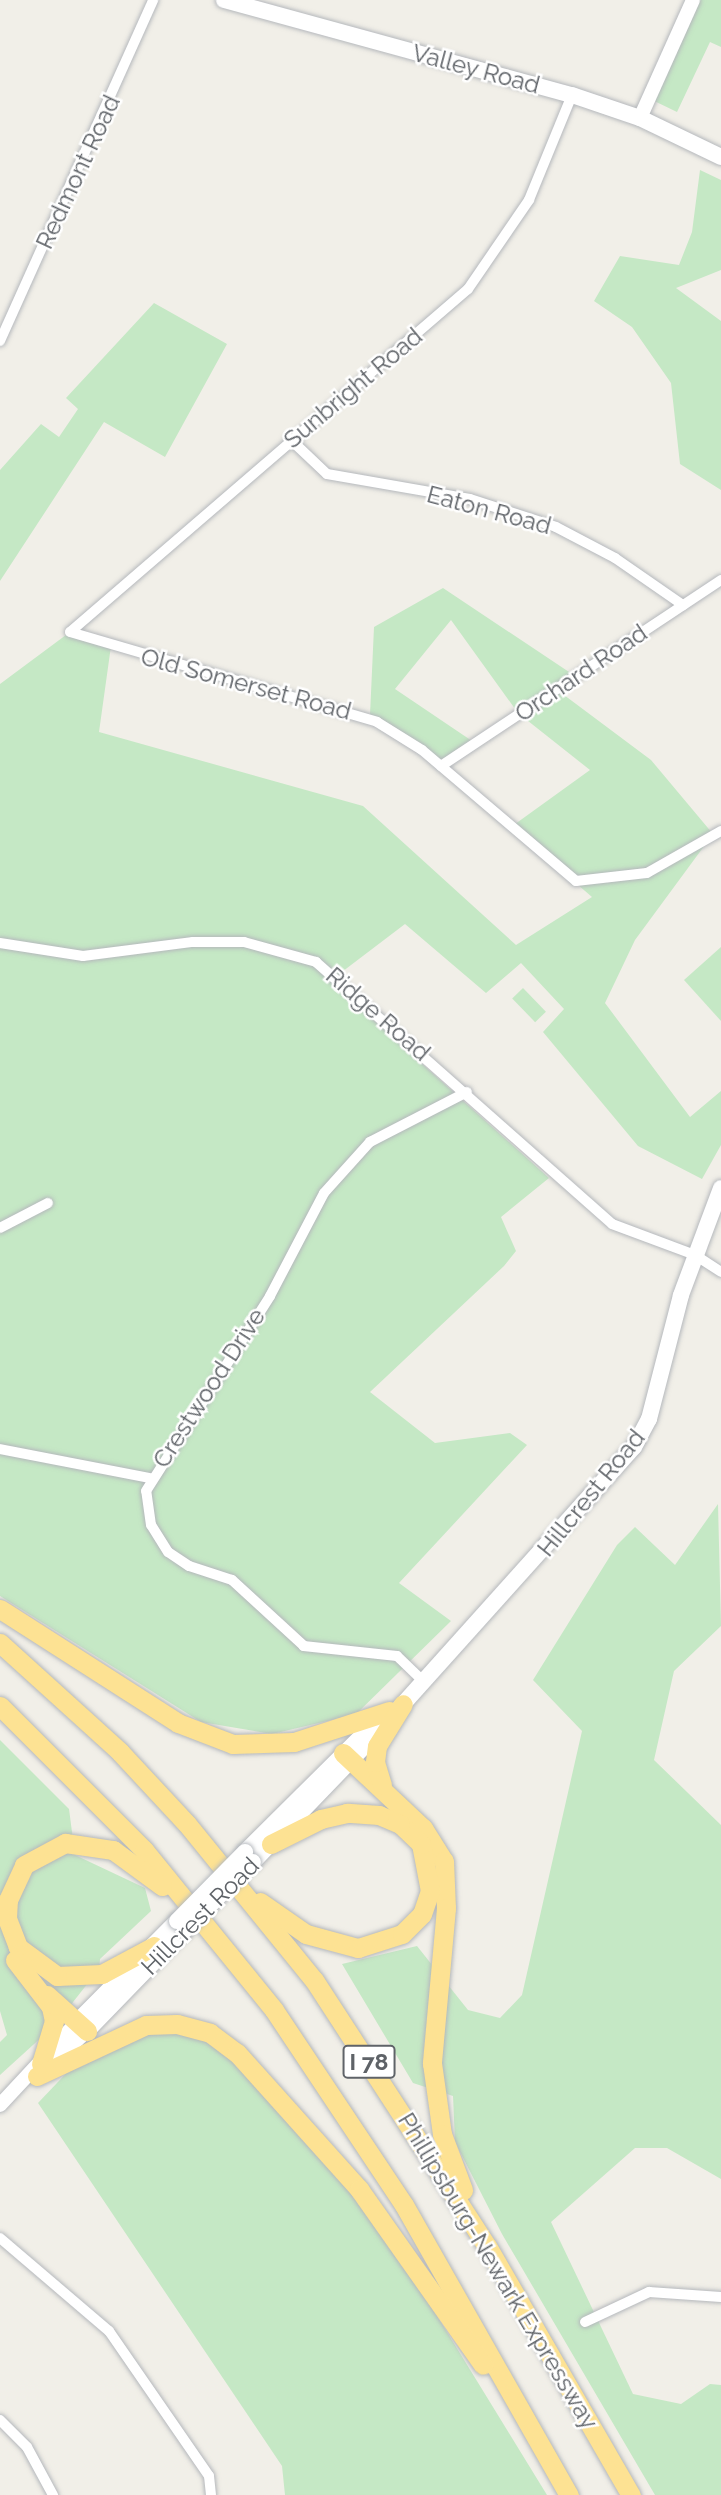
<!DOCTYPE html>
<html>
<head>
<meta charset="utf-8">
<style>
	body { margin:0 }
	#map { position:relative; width:721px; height:2495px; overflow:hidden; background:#f1efe8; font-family:Raleway,sans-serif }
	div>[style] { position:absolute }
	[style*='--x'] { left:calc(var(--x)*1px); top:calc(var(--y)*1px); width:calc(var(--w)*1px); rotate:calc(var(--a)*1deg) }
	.green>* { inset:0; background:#c5e8c5; transform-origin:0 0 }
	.roads { filter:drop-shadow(0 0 2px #b5b8bc) drop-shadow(0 0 2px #b5b8bc) }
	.minor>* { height:10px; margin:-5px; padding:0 5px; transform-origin:5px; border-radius:5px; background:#fff }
	.tertiary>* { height:14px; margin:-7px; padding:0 7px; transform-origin:7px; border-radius:7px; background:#fff }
	.secondary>* { height:16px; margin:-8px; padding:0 8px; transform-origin:8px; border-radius:8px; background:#fff }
	.motorway>* { height:19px; margin:-9.5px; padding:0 9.5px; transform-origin:9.5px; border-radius:9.5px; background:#fde293 }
	.bridges { filter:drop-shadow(0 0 2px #b6babf) drop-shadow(0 0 2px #b6babf) }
	.secondary-bridge>* { height:16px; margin:-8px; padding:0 8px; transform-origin:8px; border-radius:8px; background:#fff }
	span { translate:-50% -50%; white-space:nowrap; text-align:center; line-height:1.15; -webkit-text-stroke:5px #fff; paint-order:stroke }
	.shield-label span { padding:2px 5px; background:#fff; border:2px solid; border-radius:5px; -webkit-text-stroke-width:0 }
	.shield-label { font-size:23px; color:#5f6368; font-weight:700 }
	.street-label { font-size:24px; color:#5f6368 }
</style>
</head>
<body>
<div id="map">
	<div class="green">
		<div style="clip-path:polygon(693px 0,721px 0,721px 47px,710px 42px,677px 112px,646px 97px)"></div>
		<div style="clip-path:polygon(700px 170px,721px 180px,721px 270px,676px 288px,721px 321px,721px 490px,680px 464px,671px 383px,632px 327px,594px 301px,620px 256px,679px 265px,692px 232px)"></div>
		<div style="clip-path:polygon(154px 303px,227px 344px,165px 457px,104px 422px,0 581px,0 470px,41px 424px,59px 437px,78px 409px,66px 398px)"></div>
		<div style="clip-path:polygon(443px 588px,575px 676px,556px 689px,651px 760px,713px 834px,635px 940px,605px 1003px,690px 1117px,721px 1091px,721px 1145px,702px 1179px,638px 1146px,543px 1032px,564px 1009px,521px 963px,486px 993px,405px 924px,330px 981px,549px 1178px,501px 1217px,516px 1251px,504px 1266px,370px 1392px,435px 1443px,510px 1433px,527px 1445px,399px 1583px,451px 1621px,346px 1724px,340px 1718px,272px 1734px,201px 1722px,0 1596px,0 684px,70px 632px,111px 646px,99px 732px,363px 806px,516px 945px,592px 897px,511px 827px,590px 770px,518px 713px,451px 620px,395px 689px,475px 743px,441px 762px,370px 715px,374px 627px)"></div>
		<div style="clip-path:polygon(721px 947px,721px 1021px,684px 980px)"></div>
		<div style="left:523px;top:988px;width:33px;height:15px;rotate:46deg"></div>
		<div style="clip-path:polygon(718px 1504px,721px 1626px,674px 1671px,654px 1760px,721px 1825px,721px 2179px,667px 2148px,635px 2148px,551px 2222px,633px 2394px,681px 2404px,710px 2384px,721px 2385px,721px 2495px,655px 2495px,502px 2234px,455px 2142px,453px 2096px,413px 2083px,342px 1964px,417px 1946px,468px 2010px,500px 2018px,522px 1995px,582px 1731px,533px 1680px,617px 1545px,635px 1527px,675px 1565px)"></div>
		<div style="clip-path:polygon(0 1740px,69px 1809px,75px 1855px,145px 1888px,151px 1911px,100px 1959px,99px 1969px,55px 2025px,0 2075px,0 2042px,7px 2035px,0 2011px)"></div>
		<div style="clip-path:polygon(171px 2025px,225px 2045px,372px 2210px,547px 2495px,285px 2495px,282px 2466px,38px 2103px,94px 2044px)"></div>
	</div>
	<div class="roads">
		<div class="minor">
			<div style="--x:572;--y:95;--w:113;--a:112.3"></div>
			<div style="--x:529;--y:200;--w:108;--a:124.4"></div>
			<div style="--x:468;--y:289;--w:525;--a:139.24"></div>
			<div style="--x:70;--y:632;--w:320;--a:16.3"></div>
			<div style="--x:377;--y:722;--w:53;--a:31.9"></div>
			<div style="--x:422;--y:750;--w:202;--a:40.4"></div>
			<div style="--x:576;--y:881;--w:71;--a:-6.4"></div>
			<div style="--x:647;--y:873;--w:85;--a:-29.6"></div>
			<div style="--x:0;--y:341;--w:374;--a:-65.8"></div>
			<div style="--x:290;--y:439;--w:51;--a:43.4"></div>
			<div style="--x:327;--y:474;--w:145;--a:9.9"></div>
			<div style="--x:470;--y:499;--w:90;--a:18"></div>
			<div style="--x:556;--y:527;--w:67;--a:27.7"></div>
			<div style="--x:615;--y:558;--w:83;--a:34.7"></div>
			<div style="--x:441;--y:766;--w:336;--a:-33.6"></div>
			<div style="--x:0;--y:943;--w:84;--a:8.9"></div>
			<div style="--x:83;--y:956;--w:111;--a:-7.3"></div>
			<div style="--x:193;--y:942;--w:51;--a:0"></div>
			<div style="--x:244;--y:942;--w:75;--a:15.5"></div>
			<div style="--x:316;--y:962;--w:395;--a:41.5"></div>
			<div style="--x:612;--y:1224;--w:89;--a:20.5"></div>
			<div style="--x:695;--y:1255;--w:31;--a:33"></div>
			<div style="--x:0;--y:1228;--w:54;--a:-27.5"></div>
			<div style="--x:0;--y:1449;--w:152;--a:11"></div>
			<div style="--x:423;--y:1681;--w:36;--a:-136"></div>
			<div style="--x:397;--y:1656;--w:94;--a:-173.9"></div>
			<div style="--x:304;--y:1646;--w:98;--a:-137.5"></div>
			<div style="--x:232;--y:1580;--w:45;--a:-162"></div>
			<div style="--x:189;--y:1566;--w:25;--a:-146"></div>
			<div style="--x:168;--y:1552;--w:32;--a:-122"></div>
			<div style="--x:151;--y:1525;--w:34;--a:-98"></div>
			<div style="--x:146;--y:1491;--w:231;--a:-57.5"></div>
			<div style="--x:270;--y:1296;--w:116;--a:-62.3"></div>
			<div style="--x:324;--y:1193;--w:69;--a:-48"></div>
			<div style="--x:370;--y:1142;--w:109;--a:-27.3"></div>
			<div style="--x:0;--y:2238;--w:143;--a:40.5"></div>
			<div style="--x:109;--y:2331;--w:176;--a:55.4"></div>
			<div style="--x:209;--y:2476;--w:19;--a:84"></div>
			<div style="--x:585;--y:2322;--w:71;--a:-25.1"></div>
			<div style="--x:649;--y:2292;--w:72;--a:4"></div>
			<div style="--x:0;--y:2420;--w:38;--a:45"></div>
			<div style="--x:27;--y:2447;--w:55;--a:61.6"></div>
		</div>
		<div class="tertiary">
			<div style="--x:640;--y:118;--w:129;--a:-65.8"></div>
			<div style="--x:50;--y:2065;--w:50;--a:-42.6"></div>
			<div style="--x:0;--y:2105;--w:115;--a:-47.1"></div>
		</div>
		<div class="secondary">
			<div style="--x:224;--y:0;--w:361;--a:15.3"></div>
			<div style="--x:572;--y:95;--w:72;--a:18.7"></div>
			<div style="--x:640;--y:118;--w:90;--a:25.7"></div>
			<div style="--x:396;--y:1712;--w:356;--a:-48.1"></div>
			<div style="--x:634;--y:1447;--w:32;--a:-62"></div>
			<div style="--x:649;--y:1419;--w:128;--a:-75.5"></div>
			<div style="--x:681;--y:1295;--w:114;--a:-69.5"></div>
			<div style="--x:245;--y:1852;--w:177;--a:-44.8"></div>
			<div style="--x:253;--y:1862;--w:185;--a:-46.1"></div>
			<div style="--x:78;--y:2021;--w:141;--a:-45.3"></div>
			<div style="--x:87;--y:2031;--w:141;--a:-45.9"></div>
		</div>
		<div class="motorway">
			<div style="--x:0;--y:1609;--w:211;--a:32.6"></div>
			<div style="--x:178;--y:1723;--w:59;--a:20.9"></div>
			<div style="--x:233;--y:1744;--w:61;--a:-1.9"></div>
			<div style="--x:294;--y:1742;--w:100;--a:-18.1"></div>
			<div style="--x:0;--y:1643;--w:162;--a:42.2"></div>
			<div style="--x:120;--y:1752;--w:98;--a:47.1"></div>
			<div style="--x:187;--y:1824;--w:201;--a:50.9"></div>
			<div style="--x:314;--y:1980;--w:317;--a:57"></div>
			<div style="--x:487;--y:2246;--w:288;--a:60"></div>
			<div style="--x:0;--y:1706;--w:204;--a:45"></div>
			<div style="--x:144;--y:1850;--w:206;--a:50.9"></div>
			<div style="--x:274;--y:2010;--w:234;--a:56.3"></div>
			<div style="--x:404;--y:2205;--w:334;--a:60.4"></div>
			<div style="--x:343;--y:1753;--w:110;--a:43.2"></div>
			<div style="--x:423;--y:1828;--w:39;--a:58"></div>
			<div style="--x:444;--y:1861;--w:47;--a:87.6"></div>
			<div style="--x:446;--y:1908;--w:156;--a:95.2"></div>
			<div style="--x:432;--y:2063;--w:72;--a:82"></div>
			<div style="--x:442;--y:2134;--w:60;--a:69.4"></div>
			<div style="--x:382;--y:1785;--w:24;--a:-107"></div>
			<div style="--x:375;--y:1762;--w:16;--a:-83"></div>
			<div style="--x:377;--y:1746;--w:49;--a:-58.2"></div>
			<div style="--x:260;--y:1902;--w:56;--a:34.8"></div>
			<div style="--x:306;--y:1934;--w:54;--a:15.1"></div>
			<div style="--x:358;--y:1948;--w:46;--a:-17.7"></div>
			<div style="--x:402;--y:1934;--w:28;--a:-45"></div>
			<div style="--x:422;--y:1914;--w:24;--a:-71"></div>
			<div style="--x:430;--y:1891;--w:48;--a:-100.8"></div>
			<div style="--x:421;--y:1844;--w:29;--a:-136"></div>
			<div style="--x:400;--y:1824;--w:23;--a:-157"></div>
			<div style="--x:379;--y:1815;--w:32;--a:-176"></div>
			<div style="--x:347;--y:1813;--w:27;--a:167"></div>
			<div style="--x:321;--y:1819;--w:56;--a:153.4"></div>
			<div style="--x:154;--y:1946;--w:59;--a:151.7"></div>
			<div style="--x:102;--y:1974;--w:45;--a:177.5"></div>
			<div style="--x:57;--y:1976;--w:49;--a:-143.4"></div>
			<div style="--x:18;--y:1947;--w:31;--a:-111"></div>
			<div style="--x:7;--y:1918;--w:18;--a:-87"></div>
			<div style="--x:8;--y:1900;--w:38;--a:-65"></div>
			<div style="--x:24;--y:1865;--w:47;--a:-28.2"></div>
			<div style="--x:65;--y:1843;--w:49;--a:8.3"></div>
			<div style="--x:113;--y:1850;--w:61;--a:36.3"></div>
			<div style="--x:15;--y:1960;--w:59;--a:52.5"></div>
			<div style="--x:51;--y:2007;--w:14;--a:78"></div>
			<div style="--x:54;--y:2021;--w:45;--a:106.8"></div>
			<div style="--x:47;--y:1995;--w:54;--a:42"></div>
			<div style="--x:37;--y:2076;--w:120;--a:-25.1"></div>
			<div style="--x:146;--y:2025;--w:31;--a:-2"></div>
			<div style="--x:177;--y:2024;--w:34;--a:15"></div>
			<div style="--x:210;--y:2033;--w:34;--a:37"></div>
			<div style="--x:237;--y:2053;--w:183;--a:48.1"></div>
			<div style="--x:359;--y:2189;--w:215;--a:54.8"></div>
		</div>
	</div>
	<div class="bridges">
		<div class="secondary-bridge">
			<div style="--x:177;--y:1921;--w:97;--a:-45.4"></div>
			<div style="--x:185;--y:1930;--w:96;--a:-45"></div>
		</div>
	</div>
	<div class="shield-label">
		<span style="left:369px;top:2062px">I 78</span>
	</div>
	<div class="street-label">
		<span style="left:476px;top:69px;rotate:15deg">Valley Road</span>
		<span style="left:78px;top:172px;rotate:-65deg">Redmont Road</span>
		<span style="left:353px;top:388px;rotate:-40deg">Sunbright Road</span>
		<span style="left:489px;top:510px;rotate:15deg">Eaton Road</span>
		<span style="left:581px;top:673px;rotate:-34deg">Orchard Road</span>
		<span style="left:246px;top:684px;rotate:15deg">Old Somerset Road</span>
		<span style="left:378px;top:1014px;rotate:41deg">Ridge Road</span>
		<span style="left:209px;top:1388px;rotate:-57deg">Crestwood Drive</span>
		<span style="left:591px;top:1493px;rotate:-51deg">Hillcrest Road</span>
		<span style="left:200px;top:1916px;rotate:-45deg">Hillcrest Road</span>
		<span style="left:498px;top:2271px;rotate:59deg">Phillipsburg-Newark Expressway</span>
	</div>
</div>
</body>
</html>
